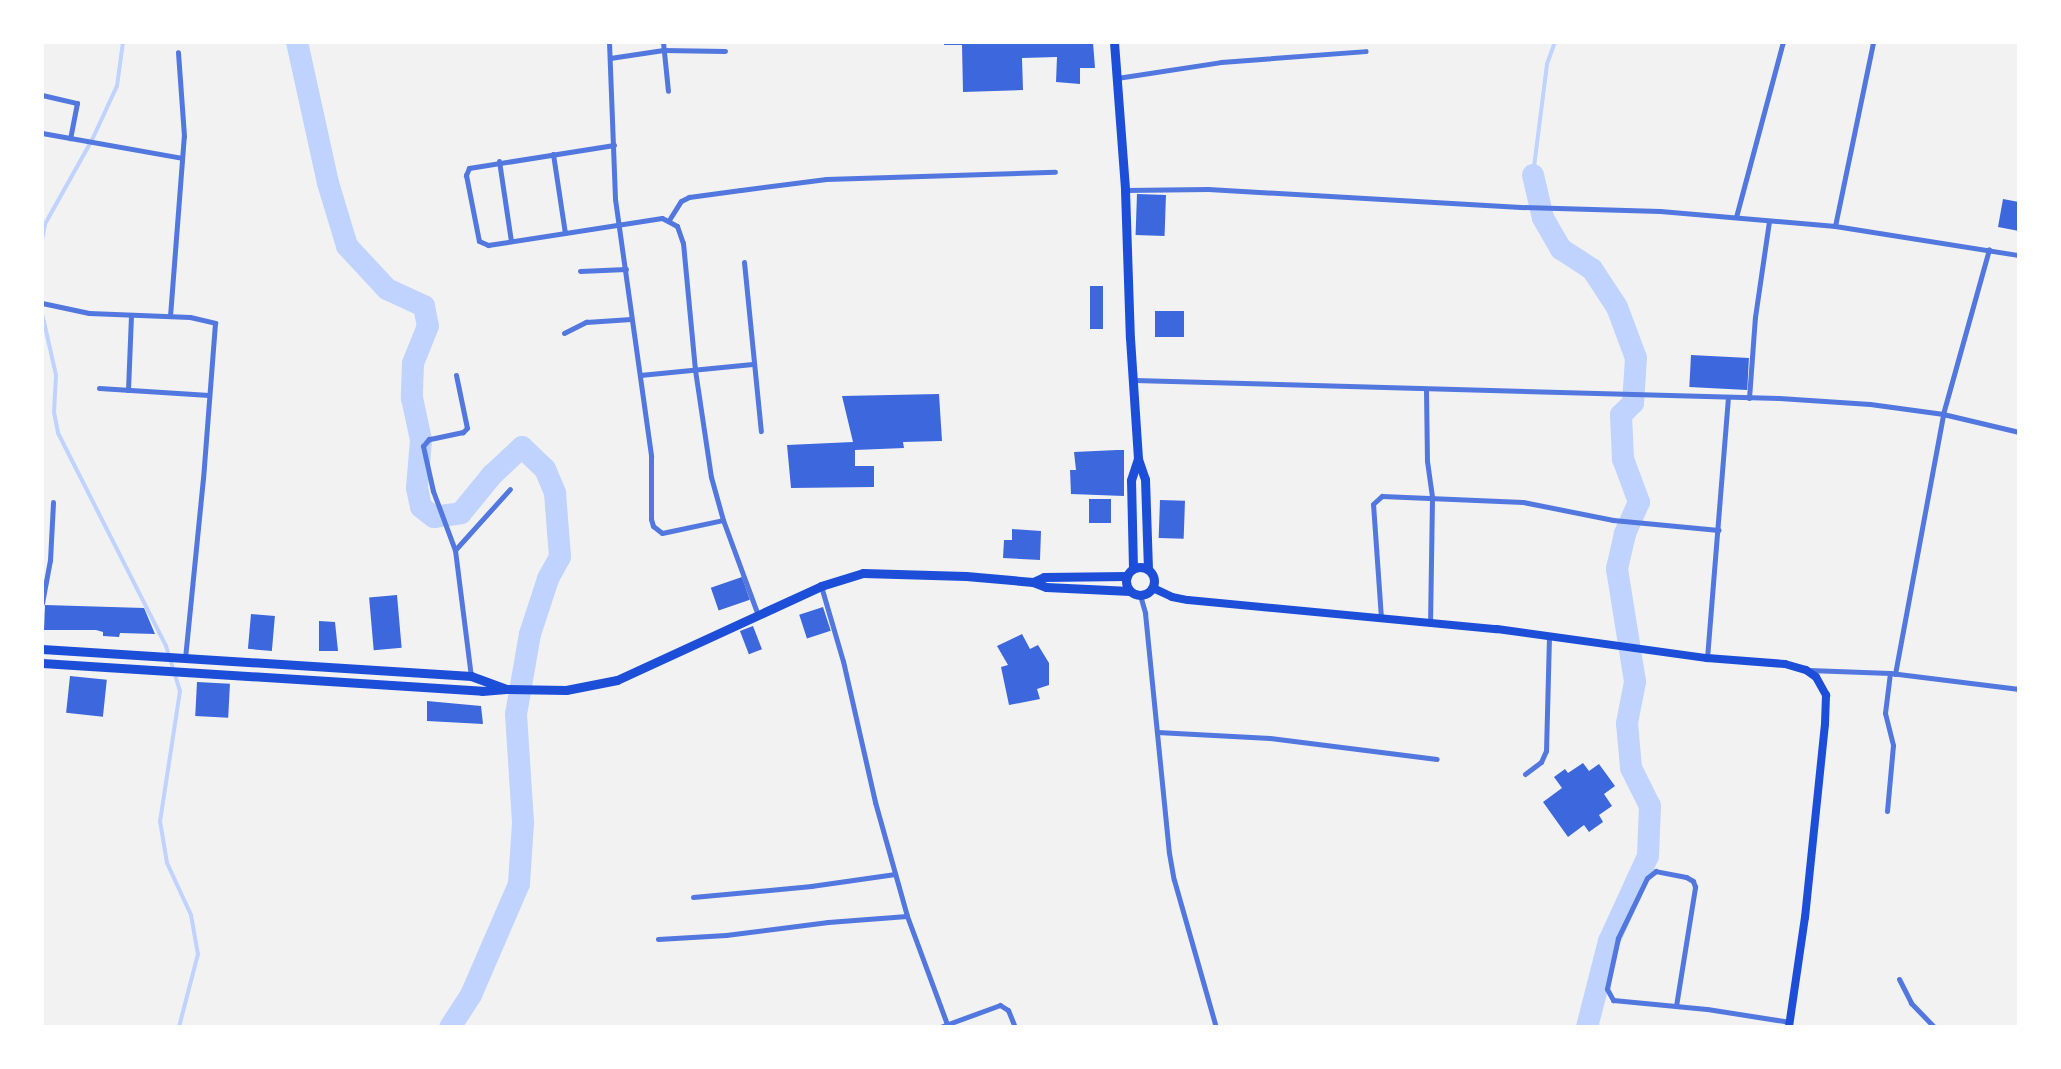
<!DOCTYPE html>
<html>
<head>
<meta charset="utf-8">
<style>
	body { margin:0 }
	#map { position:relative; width:2061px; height:1069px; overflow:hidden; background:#f2f2f2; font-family:Manrope,sans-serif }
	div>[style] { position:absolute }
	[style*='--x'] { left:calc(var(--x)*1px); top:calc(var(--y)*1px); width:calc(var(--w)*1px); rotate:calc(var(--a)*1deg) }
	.stream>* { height:4px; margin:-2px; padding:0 2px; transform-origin:2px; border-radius:2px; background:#bfd3fe }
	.river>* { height:22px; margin:-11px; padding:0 11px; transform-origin:11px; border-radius:11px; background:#bfd3fe }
	.building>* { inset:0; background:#3d67dc; transform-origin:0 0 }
	.minor>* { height:5px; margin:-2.5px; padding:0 2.5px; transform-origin:2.5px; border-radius:2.5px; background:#5277de }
	.secondary>* { height:8px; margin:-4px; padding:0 4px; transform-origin:4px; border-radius:4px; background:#1d4ed8 }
	.trunk>* { height:9px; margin:-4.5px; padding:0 4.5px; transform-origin:4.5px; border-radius:4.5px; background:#1d4ed8 }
	.trunk>.ring { margin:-4.5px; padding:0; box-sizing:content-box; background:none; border:9px solid #1d4ed8; border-radius:50% }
	span { translate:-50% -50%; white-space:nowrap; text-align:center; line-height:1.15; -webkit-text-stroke:4.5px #fff; paint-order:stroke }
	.frame { position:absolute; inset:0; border:44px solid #fff; pointer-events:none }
</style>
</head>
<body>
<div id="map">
	<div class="stream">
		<div style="--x:1533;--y:175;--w:112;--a:-82.8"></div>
		<div style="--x:1547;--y:64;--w:23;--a:-70"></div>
		<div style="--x:42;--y:240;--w:16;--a:-79"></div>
		<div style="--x:45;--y:224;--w:96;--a:-60.8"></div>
		<div style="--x:92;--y:140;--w:60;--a:-65.2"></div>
		<div style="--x:117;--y:86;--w:44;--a:-82.2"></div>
		<div style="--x:42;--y:313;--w:64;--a:77.3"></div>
		<div style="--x:56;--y:375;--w:37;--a:93"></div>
		<div style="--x:54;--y:412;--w:21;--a:79"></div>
		<div style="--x:58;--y:433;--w:239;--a:63.1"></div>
		<div style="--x:166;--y:646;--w:47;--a:72.7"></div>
		<div style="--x:180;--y:691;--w:132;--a:98.7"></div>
		<div style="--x:160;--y:821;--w:43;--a:80.5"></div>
		<div style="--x:167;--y:863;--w:57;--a:65.2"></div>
		<div style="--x:191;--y:915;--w:40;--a:80"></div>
		<div style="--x:198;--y:954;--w:75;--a:104.6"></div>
	</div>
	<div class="river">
		<div style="--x:297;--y:42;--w:144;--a:77.6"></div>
		<div style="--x:328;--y:183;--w:66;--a:73.2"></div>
		<div style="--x:347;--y:246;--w:59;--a:47.1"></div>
		<div style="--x:387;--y:289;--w:41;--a:24.7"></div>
		<div style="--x:424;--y:306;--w:20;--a:79"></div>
		<div style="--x:428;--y:326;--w:40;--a:112"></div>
		<div style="--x:413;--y:363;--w:35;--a:92"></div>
		<div style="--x:412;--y:398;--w:43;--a:77.9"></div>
		<div style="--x:421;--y:440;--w:48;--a:94.8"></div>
		<div style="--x:417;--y:488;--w:19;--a:78"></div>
		<div style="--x:421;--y:507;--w:16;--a:38"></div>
		<div style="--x:434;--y:517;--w:27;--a:-8"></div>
		<div style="--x:461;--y:513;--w:49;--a:-50.8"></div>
		<div style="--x:492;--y:475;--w:41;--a:-43"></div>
		<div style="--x:522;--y:447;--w:32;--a:44"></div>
		<div style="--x:545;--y:469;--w:26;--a:67"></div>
		<div style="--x:555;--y:493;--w:64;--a:85.5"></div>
		<div style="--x:560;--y:557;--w:25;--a:119"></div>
		<div style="--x:548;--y:579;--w:58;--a:108.1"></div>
		<div style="--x:530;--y:634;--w:81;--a:99.9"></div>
		<div style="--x:516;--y:714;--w:109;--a:86.3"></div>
		<div style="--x:523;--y:823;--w:61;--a:93.8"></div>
		<div style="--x:519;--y:884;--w:121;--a:113.4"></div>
		<div style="--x:471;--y:995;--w:38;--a:123"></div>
		<div style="--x:1533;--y:175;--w:44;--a:76.9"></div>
		<div style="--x:1543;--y:218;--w:36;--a:60"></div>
		<div style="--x:1561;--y:249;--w:37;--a:33"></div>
		<div style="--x:1592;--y:269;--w:45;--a:56.7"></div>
		<div style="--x:1617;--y:307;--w:54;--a:69.6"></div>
		<div style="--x:1636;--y:358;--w:45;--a:93.8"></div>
		<div style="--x:1633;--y:403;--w:17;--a:135"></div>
		<div style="--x:1621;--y:415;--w:44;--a:87.4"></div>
		<div style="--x:1623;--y:459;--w:46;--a:69.6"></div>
		<div style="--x:1639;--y:502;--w:35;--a:114"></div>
		<div style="--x:1625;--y:534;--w:36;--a:103"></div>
		<div style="--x:1617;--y:569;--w:114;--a:80.9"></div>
		<div style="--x:1635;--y:682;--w:42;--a:101"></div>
		<div style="--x:1627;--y:723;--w:45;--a:84.9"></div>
		<div style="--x:1631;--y:768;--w:42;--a:63.4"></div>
		<div style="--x:1650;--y:806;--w:50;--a:92.3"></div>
		<div style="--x:1648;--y:856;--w:94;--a:114.6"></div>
		<div style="--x:1609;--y:941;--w:89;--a:104.3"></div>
	</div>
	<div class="building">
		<div style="clip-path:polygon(944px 42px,1093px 42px,1095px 68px,1080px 68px,1080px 84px,1056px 82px,1057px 57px,1022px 58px,1023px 90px,963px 92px,962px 45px,944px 45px)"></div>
		<div style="left:1137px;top:194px;width:29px;height:41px;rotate:2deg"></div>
		<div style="clip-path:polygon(2003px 199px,2019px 202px,2019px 231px,1998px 227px)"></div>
		<div style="left:1090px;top:286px;width:13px;height:43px"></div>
		<div style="left:1155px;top:311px;width:29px;height:26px"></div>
		<div style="left:1691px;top:355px;width:58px;height:32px;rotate:3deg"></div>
		<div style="clip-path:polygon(939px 394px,942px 441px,903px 442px,904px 448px,855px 450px,855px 466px,874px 466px,874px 487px,791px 488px,787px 445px,853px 442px,842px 396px)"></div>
		<div style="clip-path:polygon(1117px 450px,1124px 450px,1124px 496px,1071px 494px,1070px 470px,1076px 470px,1074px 452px)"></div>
		<div style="left:1089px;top:499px;width:22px;height:24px"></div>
		<div style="left:1160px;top:500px;width:25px;height:38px;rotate:2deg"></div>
		<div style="clip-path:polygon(1012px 529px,1041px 531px,1040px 560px,1003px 558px,1004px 540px,1012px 540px)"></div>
		<div style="left:742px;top:577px;width:24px;height:33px;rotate:71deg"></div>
		<div style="left:397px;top:595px;width:53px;height:28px;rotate:85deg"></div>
		<div style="clip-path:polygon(45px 605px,144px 608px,155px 634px,120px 633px,119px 637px,103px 636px,103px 632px,96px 630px,44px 630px)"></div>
		<div style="left:823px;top:607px;width:25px;height:25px;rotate:72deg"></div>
		<div style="left:251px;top:614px;width:24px;height:35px;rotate:5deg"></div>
		<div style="clip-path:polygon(319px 621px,335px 622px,338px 651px,319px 651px)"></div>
		<div style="left:753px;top:626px;width:25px;height:14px;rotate:69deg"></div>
		<div style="clip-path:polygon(1022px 634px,1030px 649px,1038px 645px,1049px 663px,1049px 685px,1037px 689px,1040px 699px,1009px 705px,1001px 667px,1008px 665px,997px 646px)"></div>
		<div style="left:70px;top:676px;width:37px;height:37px;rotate:6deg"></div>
		<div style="left:197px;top:682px;width:33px;height:34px;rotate:3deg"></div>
		<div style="clip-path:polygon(427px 701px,481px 706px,483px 724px,427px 721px)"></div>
		<div style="clip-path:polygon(1583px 763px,1589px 771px,1599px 764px,1615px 786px,1604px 794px,1612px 806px,1599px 815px,1603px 822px,1589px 832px,1584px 825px,1568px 837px,1543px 802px,1562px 788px,1554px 777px,1565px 769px,1568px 773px)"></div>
	</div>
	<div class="minor">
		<div style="--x:609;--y:42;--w:157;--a:87.8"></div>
		<div style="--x:615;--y:199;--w:260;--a:82"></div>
		<div style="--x:651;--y:456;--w:63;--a:90"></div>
		<div style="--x:651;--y:519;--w:7;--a:74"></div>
		<div style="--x:653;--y:526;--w:11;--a:38"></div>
		<div style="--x:662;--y:533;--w:62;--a:-12"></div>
		<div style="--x:663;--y:42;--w:49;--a:84.2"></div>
		<div style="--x:610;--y:58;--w:54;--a:-8.6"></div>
		<div style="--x:663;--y:50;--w:62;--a:0.9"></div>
		<div style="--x:1117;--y:78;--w:105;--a:-8.7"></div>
		<div style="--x:1221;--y:62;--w:145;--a:-4.3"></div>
		<div style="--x:42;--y:95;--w:36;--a:13"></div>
		<div style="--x:77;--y:103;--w:36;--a:101"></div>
		<div style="--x:42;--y:133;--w:142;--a:10.1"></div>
		<div style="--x:614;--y:145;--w:147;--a:171"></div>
		<div style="--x:469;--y:168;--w:8;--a:113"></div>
		<div style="--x:466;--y:175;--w:67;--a:78.9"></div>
		<div style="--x:479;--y:241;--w:10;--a:24"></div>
		<div style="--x:488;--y:245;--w:176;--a:-8.8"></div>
		<div style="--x:662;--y:218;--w:17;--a:28"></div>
		<div style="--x:677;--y:226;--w:18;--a:71"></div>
		<div style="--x:683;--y:243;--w:128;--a:84.6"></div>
		<div style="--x:695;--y:370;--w:108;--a:81.5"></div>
		<div style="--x:711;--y:477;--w:45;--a:74.4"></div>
		<div style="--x:723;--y:520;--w:101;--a:69.8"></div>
		<div style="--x:553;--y:154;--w:80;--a:81.4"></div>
		<div style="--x:499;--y:161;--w:81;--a:81.5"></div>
		<div style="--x:1125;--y:190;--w:83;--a:-0.7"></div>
		<div style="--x:1208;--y:189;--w:313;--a:3.3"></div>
		<div style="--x:1520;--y:207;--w:140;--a:1.6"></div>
		<div style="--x:1660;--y:211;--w:176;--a:4.9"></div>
		<div style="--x:1835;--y:226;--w:186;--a:9"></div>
		<div style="--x:1736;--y:217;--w:181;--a:-75"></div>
		<div style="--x:669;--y:220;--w:22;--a:-58"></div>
		<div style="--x:681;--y:201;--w:9;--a:-27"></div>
		<div style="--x:689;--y:197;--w:52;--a:-7.7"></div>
		<div style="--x:741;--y:190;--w:86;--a:-7.4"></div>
		<div style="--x:826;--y:179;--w:229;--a:-1.8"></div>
		<div style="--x:1835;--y:226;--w:188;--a:-78.3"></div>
		<div style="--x:744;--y:262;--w:170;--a:84.3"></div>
		<div style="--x:580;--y:271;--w:46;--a:-2.5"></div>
		<div style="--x:42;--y:303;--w:48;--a:12"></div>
		<div style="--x:89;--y:313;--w:101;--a:2.3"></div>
		<div style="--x:190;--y:317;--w:26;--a:13"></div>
		<div style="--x:215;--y:323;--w:155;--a:94.4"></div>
		<div style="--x:203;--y:478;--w:181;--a:95.7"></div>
		<div style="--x:170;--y:316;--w:181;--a:-85.6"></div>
		<div style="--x:184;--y:136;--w:84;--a:-94.1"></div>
		<div style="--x:564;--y:333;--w:25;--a:-27"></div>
		<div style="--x:586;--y:322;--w:45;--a:-3.8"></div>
		<div style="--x:456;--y:375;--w:54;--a:78.3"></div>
		<div style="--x:467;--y:428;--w:6;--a:135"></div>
		<div style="--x:463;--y:432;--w:35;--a:168"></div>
		<div style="--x:429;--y:439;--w:9;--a:131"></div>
		<div style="--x:423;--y:446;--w:46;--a:77.5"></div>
		<div style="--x:433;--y:491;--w:63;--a:69.6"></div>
		<div style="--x:455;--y:550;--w:127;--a:82.8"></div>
		<div style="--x:640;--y:375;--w:113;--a:-5.6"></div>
		<div style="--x:1134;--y:380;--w:645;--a:1.6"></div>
		<div style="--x:1779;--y:398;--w:91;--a:3.8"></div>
		<div style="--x:1870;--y:404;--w:74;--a:7.8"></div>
		<div style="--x:1943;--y:414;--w:78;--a:13.3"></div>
		<div style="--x:99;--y:388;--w:110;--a:3.6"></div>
		<div style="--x:128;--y:390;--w:75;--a:-87.7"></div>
		<div style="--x:1426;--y:390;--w:71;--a:89.2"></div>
		<div style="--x:1427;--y:461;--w:37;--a:82"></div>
		<div style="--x:1432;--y:498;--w:126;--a:90.9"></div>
		<div style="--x:1749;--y:398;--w:81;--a:-85.8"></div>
		<div style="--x:1755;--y:317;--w:97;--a:-81.7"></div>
		<div style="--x:455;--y:550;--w:82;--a:-48"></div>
		<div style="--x:821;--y:586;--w:78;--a:73.7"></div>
		<div style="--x:843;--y:661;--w:145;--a:77.2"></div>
		<div style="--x:875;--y:802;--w:118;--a:74.3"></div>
		<div style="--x:907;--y:916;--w:115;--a:69.7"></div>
		<div style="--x:1140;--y:595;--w:19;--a:74"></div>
		<div style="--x:1145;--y:613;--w:241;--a:84.3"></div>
		<div style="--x:1169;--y:853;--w:27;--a:80"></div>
		<div style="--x:1174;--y:880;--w:153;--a:74.1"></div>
		<div style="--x:42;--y:603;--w:44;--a:-79.5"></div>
		<div style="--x:50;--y:560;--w:58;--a:-87"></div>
		<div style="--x:1381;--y:618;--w:114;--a:-94"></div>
		<div style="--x:1373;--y:504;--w:12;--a:-42"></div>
		<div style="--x:1382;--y:496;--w:141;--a:2.4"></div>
		<div style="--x:1523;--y:502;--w:92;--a:11.3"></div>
		<div style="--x:1613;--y:520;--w:106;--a:5.4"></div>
		<div style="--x:1707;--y:658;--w:261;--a:-85.4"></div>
		<div style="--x:1809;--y:670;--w:81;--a:2.1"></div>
		<div style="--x:1890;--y:673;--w:130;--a:7.1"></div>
		<div style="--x:1895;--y:674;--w:264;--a:-79.5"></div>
		<div style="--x:1943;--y:414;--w:171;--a:-74.4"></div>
		<div style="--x:1157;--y:732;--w:113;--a:3"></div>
		<div style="--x:1270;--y:738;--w:168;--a:7.2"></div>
		<div style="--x:1525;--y:774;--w:20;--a:-37"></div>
		<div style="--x:1541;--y:762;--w:12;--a:-66"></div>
		<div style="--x:1546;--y:751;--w:114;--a:-88.5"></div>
		<div style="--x:1887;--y:811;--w:66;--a:-84.8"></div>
		<div style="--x:1893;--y:745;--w:33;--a:-104"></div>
		<div style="--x:1885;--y:713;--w:40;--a:-82.9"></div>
		<div style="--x:693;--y:897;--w:119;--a:-5.3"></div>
		<div style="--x:811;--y:886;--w:85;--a:-8.1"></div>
		<div style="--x:658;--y:939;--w:68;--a:-3.4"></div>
		<div style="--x:726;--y:935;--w:103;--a:-7.3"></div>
		<div style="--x:828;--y:922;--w:79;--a:-4.3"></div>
		<div style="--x:1899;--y:979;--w:27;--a:63"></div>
		<div style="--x:1911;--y:1003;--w:33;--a:46"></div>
		<div style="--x:1676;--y:1006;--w:121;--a:-80.9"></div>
		<div style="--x:1695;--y:887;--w:6;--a:-108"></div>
		<div style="--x:1693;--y:881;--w:8;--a:-150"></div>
		<div style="--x:1686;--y:877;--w:31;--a:-169"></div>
		<div style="--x:1656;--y:871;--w:11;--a:142"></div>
		<div style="--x:1647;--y:878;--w:67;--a:115.8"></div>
		<div style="--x:1618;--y:938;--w:52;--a:102.2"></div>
		<div style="--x:1607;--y:989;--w:13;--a:61"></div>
		<div style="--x:1613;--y:1000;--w:94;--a:5.5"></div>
		<div style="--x:1707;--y:1009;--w:84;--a:8.9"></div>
		<div style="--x:940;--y:1027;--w:64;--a:-20.1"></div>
		<div style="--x:1000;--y:1005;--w:9;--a:32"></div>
		<div style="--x:1008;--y:1010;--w:18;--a:68"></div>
	</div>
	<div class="secondary">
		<div style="--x:1153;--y:588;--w:21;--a:25"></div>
		<div style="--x:1172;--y:597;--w:16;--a:11"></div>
		<div style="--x:1188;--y:600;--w:310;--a:5.4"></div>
		<div style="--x:1497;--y:629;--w:212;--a:7.9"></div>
		<div style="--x:1707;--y:658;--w:78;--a:4.4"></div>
		<div style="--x:1785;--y:664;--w:22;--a:16"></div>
		<div style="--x:1806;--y:670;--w:12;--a:35"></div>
		<div style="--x:1816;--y:677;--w:21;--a:61"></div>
		<div style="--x:1826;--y:695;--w:29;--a:92"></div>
		<div style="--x:1825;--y:724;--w:194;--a:95.9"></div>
		<div style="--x:1805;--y:917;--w:111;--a:98.3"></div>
	</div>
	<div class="trunk">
		<div style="--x:1114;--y:42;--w:148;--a:85.7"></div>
		<div style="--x:1125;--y:190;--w:148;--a:88.1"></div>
		<div style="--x:1130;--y:338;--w:121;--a:86.2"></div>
		<div style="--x:1138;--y:459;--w:21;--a:71"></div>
		<div style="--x:1145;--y:479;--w:89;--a:88.1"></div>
		<div class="ring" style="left:1126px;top:567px;width:19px;height:19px"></div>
		<div style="--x:1133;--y:568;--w:88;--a:-91.3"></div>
		<div style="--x:1131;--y:480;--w:22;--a:-72"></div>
		<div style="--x:1033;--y:582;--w:12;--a:-24"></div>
		<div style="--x:1044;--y:577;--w:83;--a:-0.7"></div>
		<div style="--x:42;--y:649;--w:430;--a:3.6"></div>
		<div style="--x:471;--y:676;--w:37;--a:20"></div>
		<div style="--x:42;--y:663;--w:441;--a:3.6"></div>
		<div style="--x:482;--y:691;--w:24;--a:-5"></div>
		<div style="--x:508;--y:689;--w:58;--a:1"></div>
		<div style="--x:566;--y:690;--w:52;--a:-11.1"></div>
		<div style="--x:617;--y:680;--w:225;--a:-24.7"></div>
		<div style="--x:821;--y:586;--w:44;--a:-17.2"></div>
		<div style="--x:863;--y:573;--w:103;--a:1.7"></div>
		<div style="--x:966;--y:576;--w:67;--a:5.1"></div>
		<div style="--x:1033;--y:582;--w:14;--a:21"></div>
		<div style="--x:1046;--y:587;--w:84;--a:2.7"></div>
	</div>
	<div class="frame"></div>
</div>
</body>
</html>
